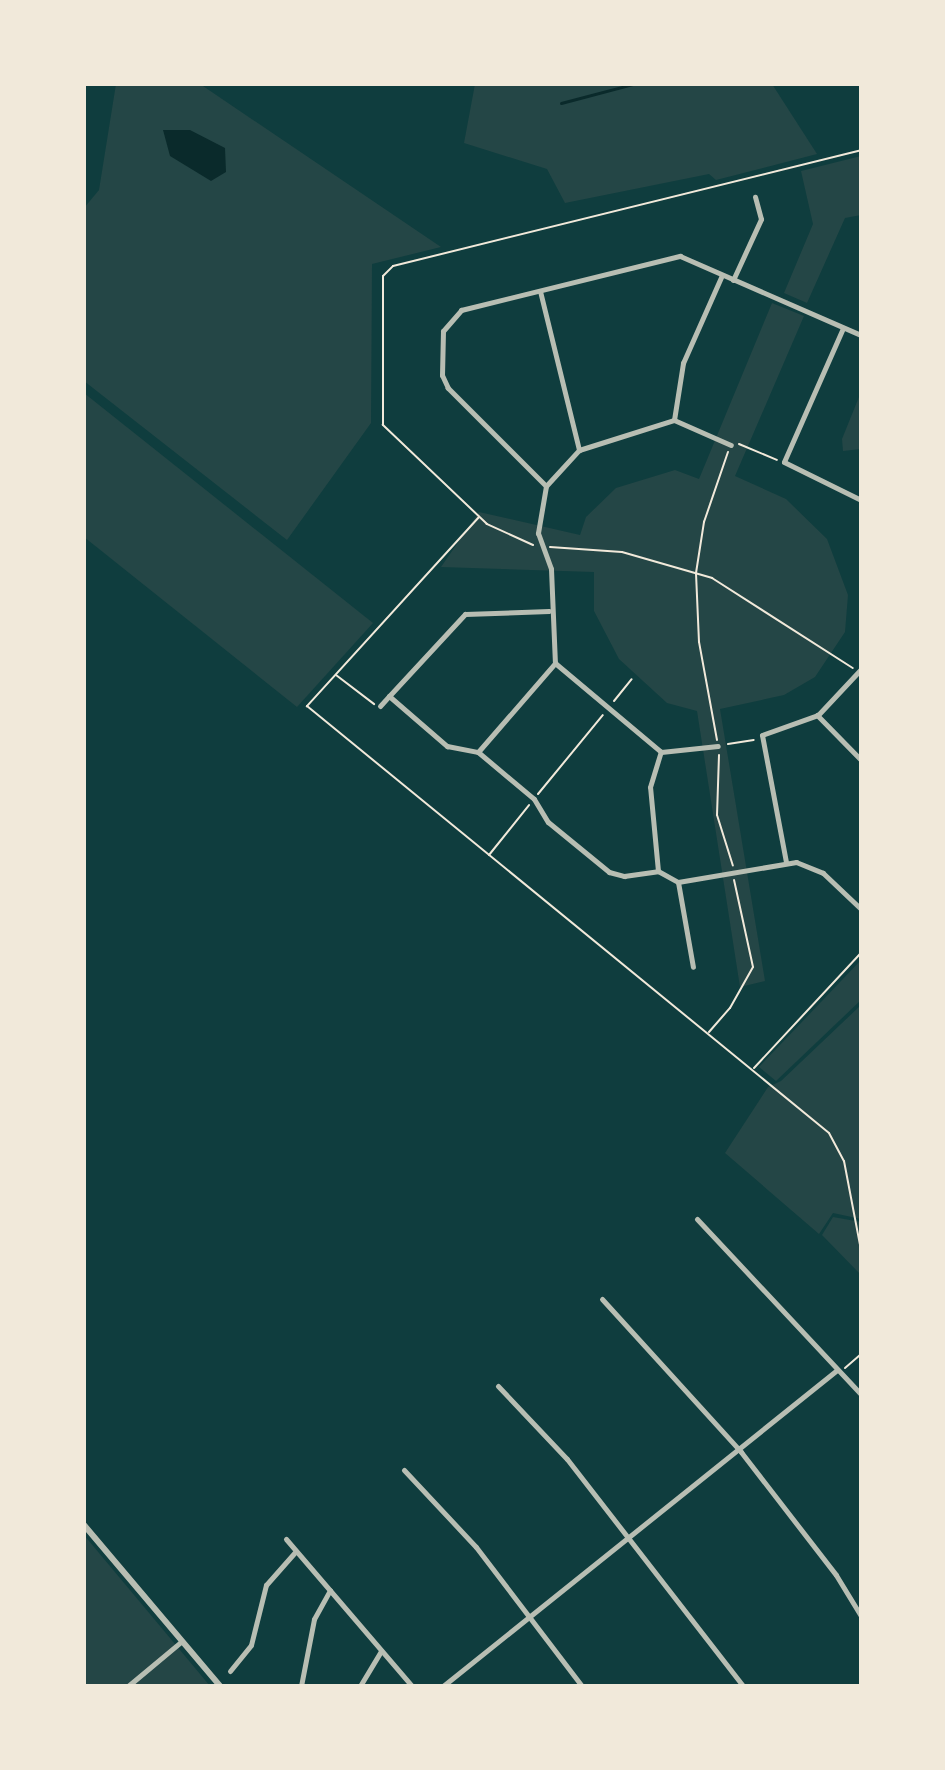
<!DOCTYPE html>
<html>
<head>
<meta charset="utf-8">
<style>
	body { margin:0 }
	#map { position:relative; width:945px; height:1770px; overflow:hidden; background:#0f3d3e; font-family:Manrope,sans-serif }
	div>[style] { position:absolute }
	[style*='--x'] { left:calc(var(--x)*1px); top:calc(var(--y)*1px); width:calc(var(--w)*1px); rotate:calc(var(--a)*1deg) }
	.green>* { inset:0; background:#244646 }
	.water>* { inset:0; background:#0a2a2b }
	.stream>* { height:3px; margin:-1.5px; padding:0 1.5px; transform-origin:1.5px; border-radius:1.5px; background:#0a2a2b }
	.path>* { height:2px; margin:-1px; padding:0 1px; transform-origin:1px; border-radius:1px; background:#f1e9da }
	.minor>* { height:5px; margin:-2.5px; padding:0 2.5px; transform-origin:2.5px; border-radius:2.5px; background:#b8beb3 }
	.tertiary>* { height:6px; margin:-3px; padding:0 3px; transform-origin:3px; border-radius:3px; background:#b8beb3 }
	span { translate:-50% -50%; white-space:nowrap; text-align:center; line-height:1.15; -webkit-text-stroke:6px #f1e9da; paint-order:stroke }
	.frame { position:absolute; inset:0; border:86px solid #f1e9da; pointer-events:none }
</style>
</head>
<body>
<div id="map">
	<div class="green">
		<div style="clip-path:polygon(116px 84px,200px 84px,441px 247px,372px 264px,371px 423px,287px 540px,84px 381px,84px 208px,99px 190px)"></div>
		<div style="clip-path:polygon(475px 84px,772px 84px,817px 154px,716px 180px,709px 174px,565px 203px,547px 169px,464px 143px)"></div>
		<div style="clip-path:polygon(861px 156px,861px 215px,845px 218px,807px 303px,784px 293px,813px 224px,801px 171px)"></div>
		<div style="clip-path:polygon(772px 303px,804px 316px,735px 476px,786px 499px,827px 539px,848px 595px,845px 632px,815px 677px,784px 695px,720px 709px,765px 981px,740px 987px,697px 711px,667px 703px,619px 659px,594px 611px,594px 572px,441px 567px,479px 512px,580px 535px,586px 517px,616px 488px,675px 470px,699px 479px)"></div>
		<div style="clip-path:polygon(861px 392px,861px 449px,843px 451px,842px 439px)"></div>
		<div style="clip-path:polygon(84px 393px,373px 623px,297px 707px,84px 537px)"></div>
		<div style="clip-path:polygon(861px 960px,861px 1000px,776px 1081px,759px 1067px)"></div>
		<div style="clip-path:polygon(861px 1005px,861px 1219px,833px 1213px,819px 1234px,725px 1153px,768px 1087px,781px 1081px)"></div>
		<div style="clip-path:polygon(833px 1217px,861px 1222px,861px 1275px,822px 1235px)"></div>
		<div style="clip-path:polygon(84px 1535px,210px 1686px,84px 1686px)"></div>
	</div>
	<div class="water">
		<div style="clip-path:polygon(163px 130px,190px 130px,225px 148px,226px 172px,211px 181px,170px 156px)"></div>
	</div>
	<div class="stream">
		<div style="--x:561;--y:103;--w:74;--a:-14.8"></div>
	</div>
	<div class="path">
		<div style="--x:739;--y:444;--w:41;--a:22.8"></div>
		<div style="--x:479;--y:517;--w:256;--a:132.3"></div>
		<div style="--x:307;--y:706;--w:674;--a:39.28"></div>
		<div style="--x:829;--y:1133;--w:32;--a:62"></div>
		<div style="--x:844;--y:1161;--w:91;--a:79.2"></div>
		<div style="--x:533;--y:545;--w:51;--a:-155.5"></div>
		<div style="--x:487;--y:524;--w:144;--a:-136.4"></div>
		<div style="--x:383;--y:425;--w:149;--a:-90"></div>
		<div style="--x:383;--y:276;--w:14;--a:-45"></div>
		<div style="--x:393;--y:266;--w:482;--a:-13.9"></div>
		<div style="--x:550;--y:547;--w:72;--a:4"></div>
		<div style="--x:622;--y:552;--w:94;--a:16.1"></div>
		<div style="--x:712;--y:578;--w:167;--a:32.6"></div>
		<div style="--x:336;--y:675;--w:48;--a:37.3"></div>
		<div style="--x:614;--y:701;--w:28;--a:-51"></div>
		<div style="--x:717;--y:740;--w:100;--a:-100.4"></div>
		<div style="--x:699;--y:642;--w:69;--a:-92.5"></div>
		<div style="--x:696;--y:573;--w:52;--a:-81.1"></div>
		<div style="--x:704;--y:522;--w:74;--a:-71.1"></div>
		<div style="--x:728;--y:744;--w:26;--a:-9"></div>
		<div style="--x:719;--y:755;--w:60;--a:91.9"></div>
		<div style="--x:717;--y:815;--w:53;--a:72.6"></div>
		<div style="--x:538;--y:794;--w:102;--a:-50.6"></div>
		<div style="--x:489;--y:855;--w:64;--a:-51.3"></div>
		<div style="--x:709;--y:1032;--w:32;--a:-49"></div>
		<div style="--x:730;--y:1008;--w:47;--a:-60.7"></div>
		<div style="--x:753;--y:967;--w:89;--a:-102.3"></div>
		<div style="--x:754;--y:1068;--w:157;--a:-47.1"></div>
		<div style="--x:845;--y:1368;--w:21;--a:-41"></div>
	</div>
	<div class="minor">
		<div style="--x:733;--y:280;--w:67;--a:-65.3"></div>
		<div style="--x:761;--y:219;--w:23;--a:-105"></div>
		<div style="--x:540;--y:291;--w:164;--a:76.2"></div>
		<div style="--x:843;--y:328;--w:146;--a:113.8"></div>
		<div style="--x:784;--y:462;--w:86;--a:26.3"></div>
		<div style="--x:674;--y:420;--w:58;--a:-81"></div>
		<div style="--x:683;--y:363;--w:96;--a:-66.1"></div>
		<div style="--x:546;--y:486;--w:139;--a:-135"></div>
		<div style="--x:448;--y:388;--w:14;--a:-115"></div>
		<div style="--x:442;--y:375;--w:44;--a:-88.7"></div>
		<div style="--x:443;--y:331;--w:28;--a:-49"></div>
		<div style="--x:461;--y:310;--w:226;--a:-13.9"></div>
		<div style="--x:680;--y:256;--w:197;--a:23.6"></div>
		<div style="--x:546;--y:486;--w:48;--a:99.7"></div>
		<div style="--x:538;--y:533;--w:38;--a:70"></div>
		<div style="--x:551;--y:569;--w:94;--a:87.6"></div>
		<div style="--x:555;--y:663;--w:138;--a:40"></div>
		<div style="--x:661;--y:752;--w:57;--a:-6"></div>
		<div style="--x:546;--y:486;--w:49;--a:-47.5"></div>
		<div style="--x:579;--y:450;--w:100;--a:-17.5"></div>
		<div style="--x:674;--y:420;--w:62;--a:23.7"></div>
		<div style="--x:549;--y:611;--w:84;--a:178"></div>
		<div style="--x:465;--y:614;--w:112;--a:132.8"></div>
		<div style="--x:389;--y:696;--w:77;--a:40.8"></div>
		<div style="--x:447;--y:746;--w:32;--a:11"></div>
		<div style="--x:478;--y:752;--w:73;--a:40"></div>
		<div style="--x:534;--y:799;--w:27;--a:59"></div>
		<div style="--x:548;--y:822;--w:79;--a:39.3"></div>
		<div style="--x:609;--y:872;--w:16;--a:15"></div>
		<div style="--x:624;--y:876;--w:34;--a:-8"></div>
		<div style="--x:658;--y:871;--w:23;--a:29"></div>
		<div style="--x:678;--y:882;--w:120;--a:-9.6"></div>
		<div style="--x:796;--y:862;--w:29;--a:22"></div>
		<div style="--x:823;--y:873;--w:52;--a:43.5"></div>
		<div style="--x:380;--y:706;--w:13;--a:-48"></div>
		<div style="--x:817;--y:715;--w:63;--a:45.6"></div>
		<div style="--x:478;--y:752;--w:118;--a:-49.1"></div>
		<div style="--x:786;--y:862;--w:129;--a:-100.7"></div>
		<div style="--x:762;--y:735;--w:59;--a:-19.7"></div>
		<div style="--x:818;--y:715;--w:63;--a:-46.9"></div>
		<div style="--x:658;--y:871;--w:84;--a:-95.4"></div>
		<div style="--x:650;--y:787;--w:37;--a:-73"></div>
		<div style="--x:678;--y:882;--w:86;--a:80"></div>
		<div style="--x:697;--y:1219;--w:240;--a:46.9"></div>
		<div style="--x:602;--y:1299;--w:207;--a:47.7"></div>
		<div style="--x:741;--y:1452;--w:155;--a:52.3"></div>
		<div style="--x:836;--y:1575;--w:48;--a:58.6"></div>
		<div style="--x:498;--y:1386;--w:100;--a:46.6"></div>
		<div style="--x:567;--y:1459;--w:287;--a:52.2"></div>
		<div style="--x:404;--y:1470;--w:105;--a:46.9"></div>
		<div style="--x:476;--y:1547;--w:175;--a:52.7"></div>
		<div style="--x:286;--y:1539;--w:194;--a:49.4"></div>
		<div style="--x:230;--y:1671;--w:33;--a:-51"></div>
		<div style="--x:251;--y:1645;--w:62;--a:-76"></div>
		<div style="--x:266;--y:1585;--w:45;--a:-48.6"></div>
		<div style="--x:128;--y:1686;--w:70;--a:-39.8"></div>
		<div style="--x:301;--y:1686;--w:68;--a:-79"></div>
		<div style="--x:314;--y:1619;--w:33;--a:-61"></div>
		<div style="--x:360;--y:1686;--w:41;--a:-59"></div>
		<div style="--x:443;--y:1686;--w:505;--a:-38.73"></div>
	</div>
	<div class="tertiary">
		<div style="--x:84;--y:1525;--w:211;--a:49.8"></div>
	</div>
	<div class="frame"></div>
</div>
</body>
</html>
